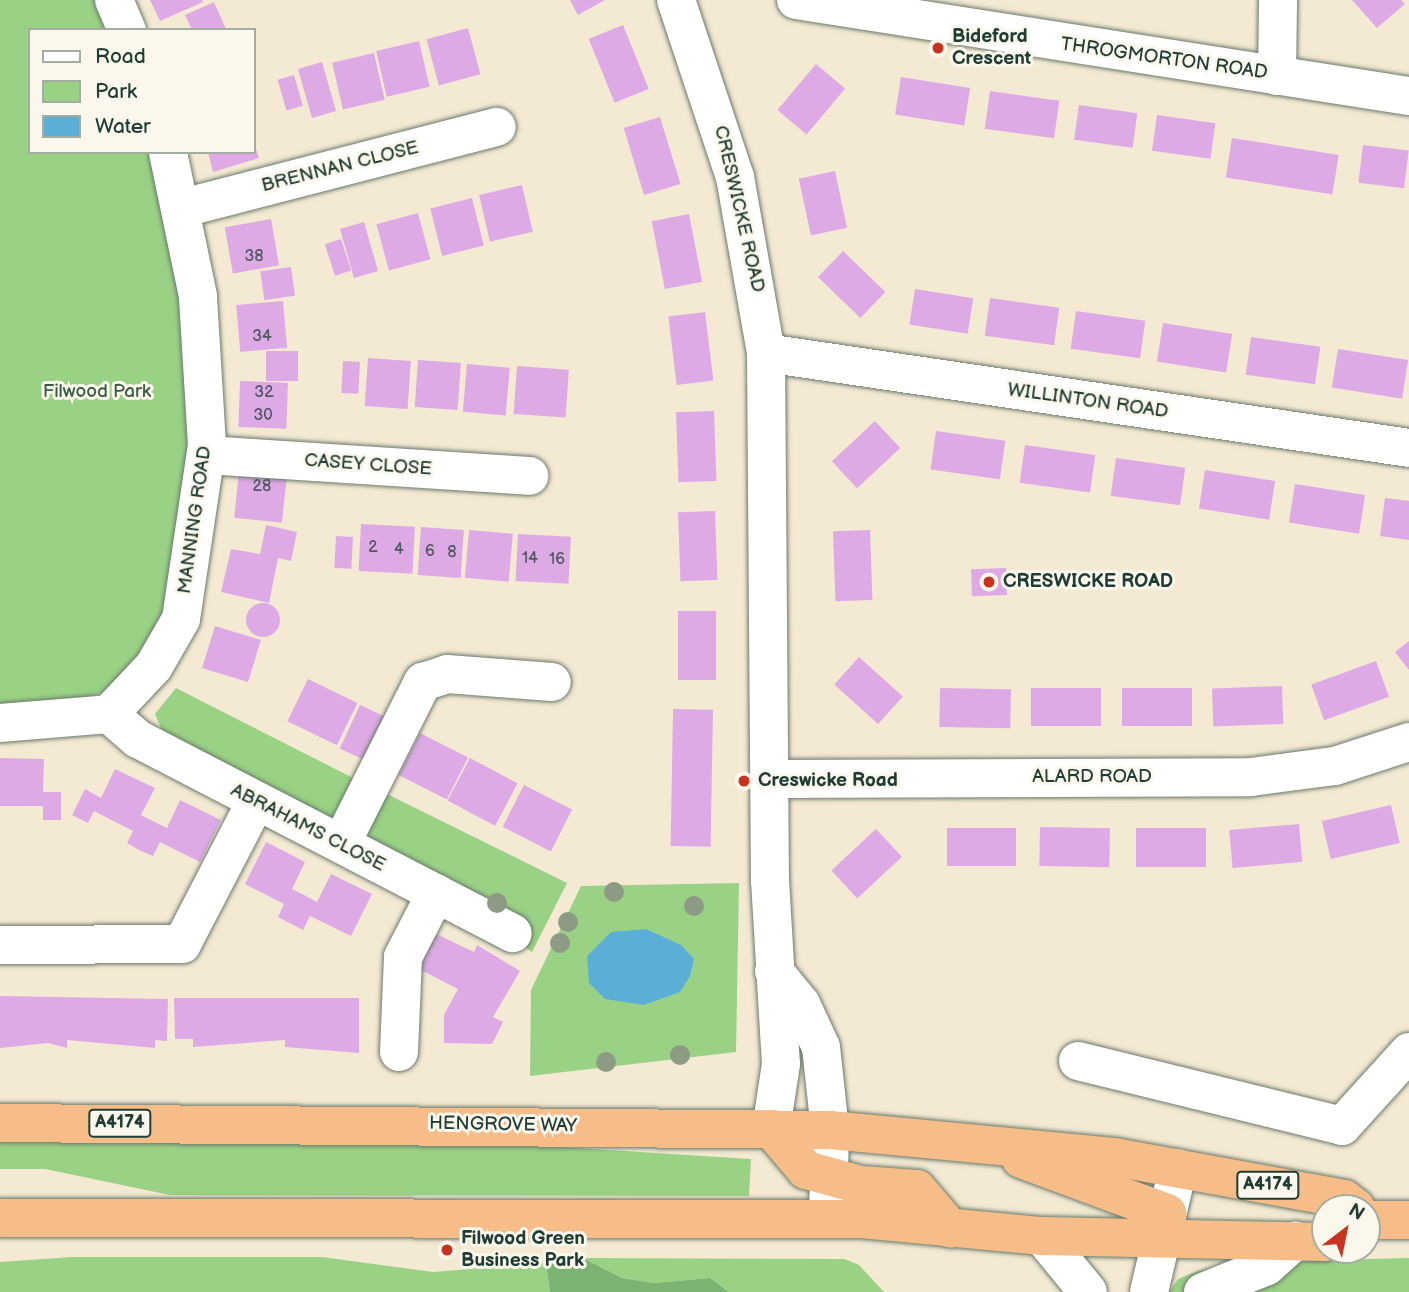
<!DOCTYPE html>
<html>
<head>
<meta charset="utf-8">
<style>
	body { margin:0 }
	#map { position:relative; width:1409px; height:1292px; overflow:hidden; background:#f4ead3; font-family:"Balsamiq Sans",sans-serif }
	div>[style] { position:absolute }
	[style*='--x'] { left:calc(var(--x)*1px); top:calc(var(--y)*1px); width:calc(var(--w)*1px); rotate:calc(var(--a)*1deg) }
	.green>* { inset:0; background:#9ad285 }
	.forest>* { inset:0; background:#7bb472 }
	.water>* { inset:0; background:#5bafd7 }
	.building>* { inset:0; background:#deaae5; transform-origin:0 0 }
	.round { border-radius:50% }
	.roads { filter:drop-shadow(0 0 2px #6a7a6c) drop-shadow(0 0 2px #6a7a6c) }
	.minor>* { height:38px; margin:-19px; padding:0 19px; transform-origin:19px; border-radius:19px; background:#fff }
	.highway>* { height:38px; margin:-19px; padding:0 19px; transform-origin:19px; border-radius:19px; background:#f7bd88 }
	.trees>* { width:20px; height:20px; margin:-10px; border-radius:50%; background:#8d9b84 }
	.dots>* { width:19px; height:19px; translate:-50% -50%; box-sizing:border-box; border:4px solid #fbf7ec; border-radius:50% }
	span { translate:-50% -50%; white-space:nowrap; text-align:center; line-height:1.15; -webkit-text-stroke:6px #fbf7ec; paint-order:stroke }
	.number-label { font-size:16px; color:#4f5860 }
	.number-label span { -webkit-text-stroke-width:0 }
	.shield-label span { padding:2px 5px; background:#fbf7ec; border:2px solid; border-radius:5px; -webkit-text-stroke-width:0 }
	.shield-label { font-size:18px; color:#1f3d34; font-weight:700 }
	.poi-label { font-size:19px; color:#1f3d34; font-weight:700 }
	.left { translate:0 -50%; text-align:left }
	.street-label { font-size:19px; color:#1f3d34 }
	.park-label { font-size:19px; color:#385b44 }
	.legend { position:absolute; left:28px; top:28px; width:228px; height:126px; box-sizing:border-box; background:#fbf7ec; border:2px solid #a3ada2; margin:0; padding:9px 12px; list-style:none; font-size:21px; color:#1f3d34 }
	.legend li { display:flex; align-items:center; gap:14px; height:35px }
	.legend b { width:35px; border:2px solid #a3ada2 }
	.north { position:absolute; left:1311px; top:1194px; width:70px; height:70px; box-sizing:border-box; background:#fbf7ec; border:2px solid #a3ada2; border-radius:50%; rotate:32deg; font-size:19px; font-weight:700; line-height:28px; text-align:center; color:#1f3d34 }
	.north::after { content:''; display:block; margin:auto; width:24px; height:32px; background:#c8321e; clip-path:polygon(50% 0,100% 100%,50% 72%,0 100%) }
</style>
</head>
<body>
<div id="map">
	<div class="green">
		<div style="clip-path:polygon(0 0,97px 0,111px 30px,30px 30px,30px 152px,157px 152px,194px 335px,195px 448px,161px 629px,111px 688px,78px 702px,0 708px)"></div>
		<div style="clip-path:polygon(176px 688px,357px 780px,337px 821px,163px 733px,155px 714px)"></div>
		<div style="clip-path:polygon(387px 794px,567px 883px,532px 952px,373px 846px,368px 833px)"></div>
		<div style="clip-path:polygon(739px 883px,736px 1052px,530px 1076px,531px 990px,581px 886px)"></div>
		<div style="clip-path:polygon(0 1138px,478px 1142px,751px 1159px,749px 1196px,170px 1195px,45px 1169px,0 1169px)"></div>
		<div style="clip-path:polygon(72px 1257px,322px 1257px,433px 1272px,546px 1263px,550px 1292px,0 1292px,0 1262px)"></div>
		<div style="clip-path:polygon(583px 1258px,845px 1259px,859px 1265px,884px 1292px,729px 1292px,710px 1278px,654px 1283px,622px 1278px)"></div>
		<div style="clip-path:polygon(1409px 1258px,1409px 1292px,1169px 1292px,1178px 1279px,1198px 1271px,1250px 1262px)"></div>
	</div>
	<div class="forest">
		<div style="clip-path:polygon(583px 1258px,622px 1278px,654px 1283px,710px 1278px,729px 1292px,550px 1292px,546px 1263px)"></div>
	</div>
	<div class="water">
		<div style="clip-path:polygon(646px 929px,681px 945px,694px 959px,690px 976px,680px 992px,644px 1005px,605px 999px,589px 983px,587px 956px,611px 932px)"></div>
	</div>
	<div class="building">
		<div style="clip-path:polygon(150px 0,202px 0,203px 2px,160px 21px)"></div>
		<div style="clip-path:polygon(570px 0,605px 0,578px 15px)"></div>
		<div style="clip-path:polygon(1352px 0,1401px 0,1405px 4px,1377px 28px)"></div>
		<div style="clip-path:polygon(214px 2px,226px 29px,192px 30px,185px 15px)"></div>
		<div style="left:623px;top:25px;width:69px;height:37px;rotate:68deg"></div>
		<div style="left:468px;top:28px;width:48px;height:43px;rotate:75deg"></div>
		<div style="left:419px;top:41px;width:47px;height:44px;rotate:77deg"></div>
		<div style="left:374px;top:53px;width:48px;height:43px;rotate:77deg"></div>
		<div style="left:322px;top:62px;width:51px;height:25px;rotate:74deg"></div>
		<div style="left:816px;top:64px;width:38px;height:60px;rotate:40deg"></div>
		<div style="left:294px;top:75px;width:32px;height:17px;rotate:74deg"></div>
		<div style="left:901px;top:77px;width:70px;height:38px;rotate:9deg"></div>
		<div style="left:990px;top:91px;width:70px;height:38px;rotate:8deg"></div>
		<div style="left:1079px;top:105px;width:59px;height:35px;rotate:8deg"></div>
		<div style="left:1157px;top:115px;width:59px;height:36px;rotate:8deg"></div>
		<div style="left:660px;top:117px;width:70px;height:38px;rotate:73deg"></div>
		<div style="left:1232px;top:138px;width:108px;height:40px;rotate:9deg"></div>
		<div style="clip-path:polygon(254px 143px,259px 158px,213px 172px,208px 152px,254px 152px)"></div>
		<div style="left:1363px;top:145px;width:46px;height:38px;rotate:7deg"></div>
		<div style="left:835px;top:171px;width:58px;height:37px;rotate:78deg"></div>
		<div style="left:522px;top:185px;width:48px;height:44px;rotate:77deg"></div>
		<div style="left:472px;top:198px;width:49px;height:43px;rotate:76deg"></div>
		<div style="left:418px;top:213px;width:48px;height:43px;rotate:75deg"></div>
		<div style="left:689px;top:214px;width:69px;height:38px;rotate:79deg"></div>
		<div style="left:271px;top:219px;width:47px;height:47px;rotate:80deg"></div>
		<div style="left:364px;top:222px;width:51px;height:25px;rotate:74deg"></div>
		<div style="left:341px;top:239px;width:33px;height:17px;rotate:72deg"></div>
		<div style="left:843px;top:251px;width:59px;height:36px;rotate:44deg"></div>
		<div style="left:291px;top:267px;width:29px;height:31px;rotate:82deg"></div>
		<div style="left:915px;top:289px;width:59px;height:36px;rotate:9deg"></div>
		<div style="left:990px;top:298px;width:70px;height:38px;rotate:8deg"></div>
		<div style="left:283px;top:301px;width:47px;height:47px;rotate:85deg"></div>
		<div style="left:1076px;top:311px;width:70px;height:38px;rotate:8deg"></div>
		<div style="left:705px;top:312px;width:69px;height:37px;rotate:83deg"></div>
		<div style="left:1163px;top:323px;width:70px;height:39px;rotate:9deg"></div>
		<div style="left:1251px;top:337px;width:70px;height:38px;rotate:8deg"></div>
		<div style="left:1338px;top:349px;width:71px;height:39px;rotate:9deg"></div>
		<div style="left:266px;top:351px;width:32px;height:30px"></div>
		<div style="left:368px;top:358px;width:43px;height:48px;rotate:4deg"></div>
		<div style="left:418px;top:360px;width:43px;height:47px;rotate:4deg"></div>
		<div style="left:343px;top:361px;width:17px;height:32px;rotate:3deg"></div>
		<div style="left:467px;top:364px;width:43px;height:48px;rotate:5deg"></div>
		<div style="left:517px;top:366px;width:52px;height:48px;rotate:4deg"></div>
		<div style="left:240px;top:381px;width:48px;height:46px;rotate:2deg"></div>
		<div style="left:714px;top:411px;width:70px;height:38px;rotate:88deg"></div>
		<div style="left:875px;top:421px;width:37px;height:59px;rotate:47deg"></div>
		<div style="left:936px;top:431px;width:70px;height:39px;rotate:8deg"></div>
		<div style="left:1025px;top:445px;width:71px;height:38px;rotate:8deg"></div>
		<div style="left:1116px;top:458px;width:70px;height:38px;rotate:8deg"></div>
		<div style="left:1205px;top:470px;width:71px;height:39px;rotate:9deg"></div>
		<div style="left:239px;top:472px;width:48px;height:46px;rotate:6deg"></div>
		<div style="left:1295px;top:484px;width:71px;height:39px;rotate:9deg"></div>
		<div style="clip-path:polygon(1385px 498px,1409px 501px,1409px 540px,1380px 536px)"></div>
		<div style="left:715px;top:511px;width:69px;height:37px;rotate:88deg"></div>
		<div style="left:361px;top:524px;width:54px;height:47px;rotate:3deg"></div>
		<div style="clip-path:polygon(266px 525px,297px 532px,291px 561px,278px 558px,269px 603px,221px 592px,231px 549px,260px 554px)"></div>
		<div style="left:421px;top:527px;width:43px;height:48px;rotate:4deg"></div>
		<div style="left:469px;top:530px;width:44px;height:48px;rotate:5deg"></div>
		<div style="left:870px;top:530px;width:70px;height:37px;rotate:88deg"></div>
		<div style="left:518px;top:534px;width:53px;height:47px;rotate:3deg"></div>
		<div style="left:336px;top:536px;width:17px;height:32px;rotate:3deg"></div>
		<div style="left:1006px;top:568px;width:27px;height:35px;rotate:88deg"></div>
		<div class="round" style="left:246px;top:603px;width:34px;height:34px"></div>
		<div style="left:678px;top:611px;width:38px;height:69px"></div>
		<div style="left:215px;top:626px;width:48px;height:44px;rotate:17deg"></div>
		<div style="clip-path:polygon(1409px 641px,1409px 670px,1395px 652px)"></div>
		<div style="left:859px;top:657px;width:59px;height:37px;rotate:42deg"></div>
		<div style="left:1376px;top:661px;width:38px;height:69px;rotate:70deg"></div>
		<div style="left:308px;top:679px;width:55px;height:47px;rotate:26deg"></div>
		<div style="left:1282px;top:686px;width:38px;height:70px;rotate:88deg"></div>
		<div style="left:940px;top:688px;width:71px;height:39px;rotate:1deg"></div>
		<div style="left:1031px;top:688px;width:70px;height:38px"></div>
		<div style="left:1122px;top:688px;width:70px;height:38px"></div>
		<div style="left:360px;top:705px;width:29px;height:48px;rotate:25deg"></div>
		<div style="left:673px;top:709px;width:40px;height:137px;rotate:1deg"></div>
		<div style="left:420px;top:733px;width:54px;height:47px;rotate:27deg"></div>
		<div style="clip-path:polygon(0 758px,44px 759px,43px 792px,61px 792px,61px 820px,43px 820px,43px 806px,0 806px)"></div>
		<div style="left:470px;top:758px;width:54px;height:48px;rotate:28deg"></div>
		<div style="clip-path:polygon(115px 769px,155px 788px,141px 815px,167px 828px,180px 800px,221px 820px,200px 862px,160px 842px,153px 856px,139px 850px,127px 843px,133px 831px,94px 811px,88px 823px,72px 815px,85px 789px,101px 798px)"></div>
		<div style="left:524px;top:785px;width:54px;height:47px;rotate:27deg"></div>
		<div style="left:1391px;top:805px;width:39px;height:71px;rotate:77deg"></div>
		<div style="left:1299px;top:824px;width:38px;height:70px;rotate:85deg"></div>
		<div style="left:1040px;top:827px;width:70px;height:39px;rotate:1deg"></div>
		<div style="left:947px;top:828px;width:69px;height:38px"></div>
		<div style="left:1136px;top:828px;width:70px;height:39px"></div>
		<div style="left:876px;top:829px;width:38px;height:61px;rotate:47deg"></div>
		<div style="clip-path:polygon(266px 842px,305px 862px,292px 889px,304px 895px,317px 902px,331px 874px,372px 894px,351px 936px,310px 916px,303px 930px,278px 917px,284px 904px,245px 884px)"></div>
		<div style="clip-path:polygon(434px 933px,474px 952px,477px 945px,520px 971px,493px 1017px,503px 1022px,492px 1044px,444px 1043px,444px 1015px,458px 989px,417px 968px)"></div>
		<div style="clip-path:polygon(0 996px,168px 999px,167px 1041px,155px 1040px,155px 1048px,67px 1040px,67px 1048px,48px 1043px,0 1048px)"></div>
		<div style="clip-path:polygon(174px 998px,359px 998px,359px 1053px,285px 1047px,285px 1040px,193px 1047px,193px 1039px,175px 1039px)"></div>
	</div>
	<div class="roads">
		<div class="minor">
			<div style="--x:114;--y:0;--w:33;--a:67"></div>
			<div style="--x:676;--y:0;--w:187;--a:71.6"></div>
			<div style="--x:735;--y:177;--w:179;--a:80"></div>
			<div style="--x:766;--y:353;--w:527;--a:89.57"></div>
			<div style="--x:770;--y:880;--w:184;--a:86.6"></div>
			<div style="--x:781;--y:1064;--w:66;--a:98.7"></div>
			<div style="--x:796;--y:0;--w:620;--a:8.9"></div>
			<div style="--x:1277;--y:76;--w:76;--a:-89.2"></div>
			<div style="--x:183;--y:208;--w:324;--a:-14.5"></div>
			<div style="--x:766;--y:353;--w:650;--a:8.4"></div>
			<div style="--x:206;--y:455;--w:324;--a:3.7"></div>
			<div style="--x:109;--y:714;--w:38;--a:41"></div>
			<div style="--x:138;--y:739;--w:422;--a:27.4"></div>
			<div style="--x:0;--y:723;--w:109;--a:-4.7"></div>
			<div style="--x:109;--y:714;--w:66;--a:-46.8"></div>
			<div style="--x:154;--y:666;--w:54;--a:-60.1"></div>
			<div style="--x:181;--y:619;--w:176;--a:-81.5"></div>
			<div style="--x:207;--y:445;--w:149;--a:-93.5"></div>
			<div style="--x:198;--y:296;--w:147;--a:-101.8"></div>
			<div style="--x:771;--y:779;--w:480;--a:-0.2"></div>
			<div style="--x:1251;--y:777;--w:85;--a:-7.5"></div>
			<div style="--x:1335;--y:766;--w:78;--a:-18"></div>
			<div style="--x:341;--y:844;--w:182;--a:-63.2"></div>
			<div style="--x:423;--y:682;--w:25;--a:-18"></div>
			<div style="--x:447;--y:674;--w:105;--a:4.4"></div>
			<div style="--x:0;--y:945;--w:182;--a:-0.3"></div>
			<div style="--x:182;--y:944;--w:159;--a:-62.6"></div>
			<div style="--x:774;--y:971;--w:43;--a:50.7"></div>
			<div style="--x:801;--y:1004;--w:47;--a:65.1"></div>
			<div style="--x:821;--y:1047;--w:83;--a:83.8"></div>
			<div style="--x:830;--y:1130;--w:89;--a:91.3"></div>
			<div style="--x:399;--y:1052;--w:95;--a:-87.6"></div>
			<div style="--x:403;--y:957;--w:72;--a:-62.7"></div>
			<div style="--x:1078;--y:1061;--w:272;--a:13.8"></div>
			<div style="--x:1342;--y:1126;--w:100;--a:-47.8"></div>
			<div style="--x:1042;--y:1236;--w:72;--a:50.6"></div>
			<div style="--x:1149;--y:1292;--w:127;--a:-76.8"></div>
			<div style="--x:1203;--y:1292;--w:69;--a:-22.1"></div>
			<div style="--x:1267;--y:1266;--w:38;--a:-42"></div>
		</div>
		<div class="highway">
			<div style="--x:0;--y:1123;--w:830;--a:0.48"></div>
			<div style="--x:830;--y:1130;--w:285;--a:5.4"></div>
			<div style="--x:1114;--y:1157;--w:234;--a:10.3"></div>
			<div style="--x:1344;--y:1199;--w:15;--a:37"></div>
			<div style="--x:771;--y:1129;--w:54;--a:49.5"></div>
			<div style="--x:806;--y:1170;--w:57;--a:15.3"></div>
			<div style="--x:861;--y:1185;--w:56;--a:4.1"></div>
			<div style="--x:917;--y:1189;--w:52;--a:49.6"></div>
			<div style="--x:1021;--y:1159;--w:156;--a:20.3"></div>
			<div style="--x:0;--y:1218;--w:861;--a:0.07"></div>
			<div style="--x:861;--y:1219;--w:182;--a:5.4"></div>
			<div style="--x:1042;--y:1236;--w:283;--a:1.2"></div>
			<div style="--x:1372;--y:1220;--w:37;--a:0"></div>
		</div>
	</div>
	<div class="trees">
		<div style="left:614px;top:892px"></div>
		<div style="left:497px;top:903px"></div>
		<div style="left:694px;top:906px"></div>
		<div style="left:568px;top:922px"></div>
		<div style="left:560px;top:943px"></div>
		<div style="left:680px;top:1055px"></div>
		<div style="left:606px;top:1062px"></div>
	</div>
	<div class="dots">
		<div style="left:938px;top:48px;background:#c8321e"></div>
		<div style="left:989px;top:582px;background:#c8321e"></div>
		<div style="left:744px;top:781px;background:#c8321e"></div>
		<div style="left:447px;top:1250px;background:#c8321e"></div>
	</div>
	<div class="number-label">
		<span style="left:254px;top:257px">38</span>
		<span style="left:262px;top:337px">34</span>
		<span style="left:264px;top:393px">32</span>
		<span style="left:263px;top:416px">30</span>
		<span style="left:262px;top:487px">28</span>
		<span style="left:373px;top:548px">2</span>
		<span style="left:399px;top:550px">4</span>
		<span style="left:430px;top:552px">6</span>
		<span style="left:452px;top:553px">8</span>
		<span style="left:530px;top:559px">14</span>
		<span style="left:557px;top:560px">16</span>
	</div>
	<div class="shield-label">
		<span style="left:120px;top:1123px">A4174</span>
		<span style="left:1268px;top:1185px">A4174</span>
	</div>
	<div class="poi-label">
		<span class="left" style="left:952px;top:48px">Bideford<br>Crescent</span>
		<span class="left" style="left:1003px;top:582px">CRESWICKE ROAD</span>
		<span class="left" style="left:758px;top:781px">Creswicke Road</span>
		<span class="left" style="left:461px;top:1250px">Filwood Green<br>Business Park</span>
	</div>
	<div class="street-label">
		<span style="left:1164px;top:59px;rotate:8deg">THROGMORTON ROAD</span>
		<span style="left:340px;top:167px;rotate:-14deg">BRENNAN CLOSE</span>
		<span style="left:739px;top:209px;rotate:77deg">CRESWICKE ROAD</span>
		<span style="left:1088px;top:401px;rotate:8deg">WILLINTON ROAD</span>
		<span style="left:368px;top:465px;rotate:4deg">CASEY CLOSE</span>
		<span style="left:195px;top:520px;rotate:-82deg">MANNING ROAD</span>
		<span style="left:1092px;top:777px">ALARD ROAD</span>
		<span style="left:308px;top:828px;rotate:27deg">ABRAHAMS CLOSE</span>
		<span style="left:503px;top:1125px;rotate:1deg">HENGROVE WAY</span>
	</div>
	<div class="park-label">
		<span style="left:97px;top:392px">Filwood Park</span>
	</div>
	<ul class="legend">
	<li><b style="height:9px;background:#fff"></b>Road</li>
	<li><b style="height:19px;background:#9ad285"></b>Park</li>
	<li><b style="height:19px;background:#5bafd7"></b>Water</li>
	</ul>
	<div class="north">N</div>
</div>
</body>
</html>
